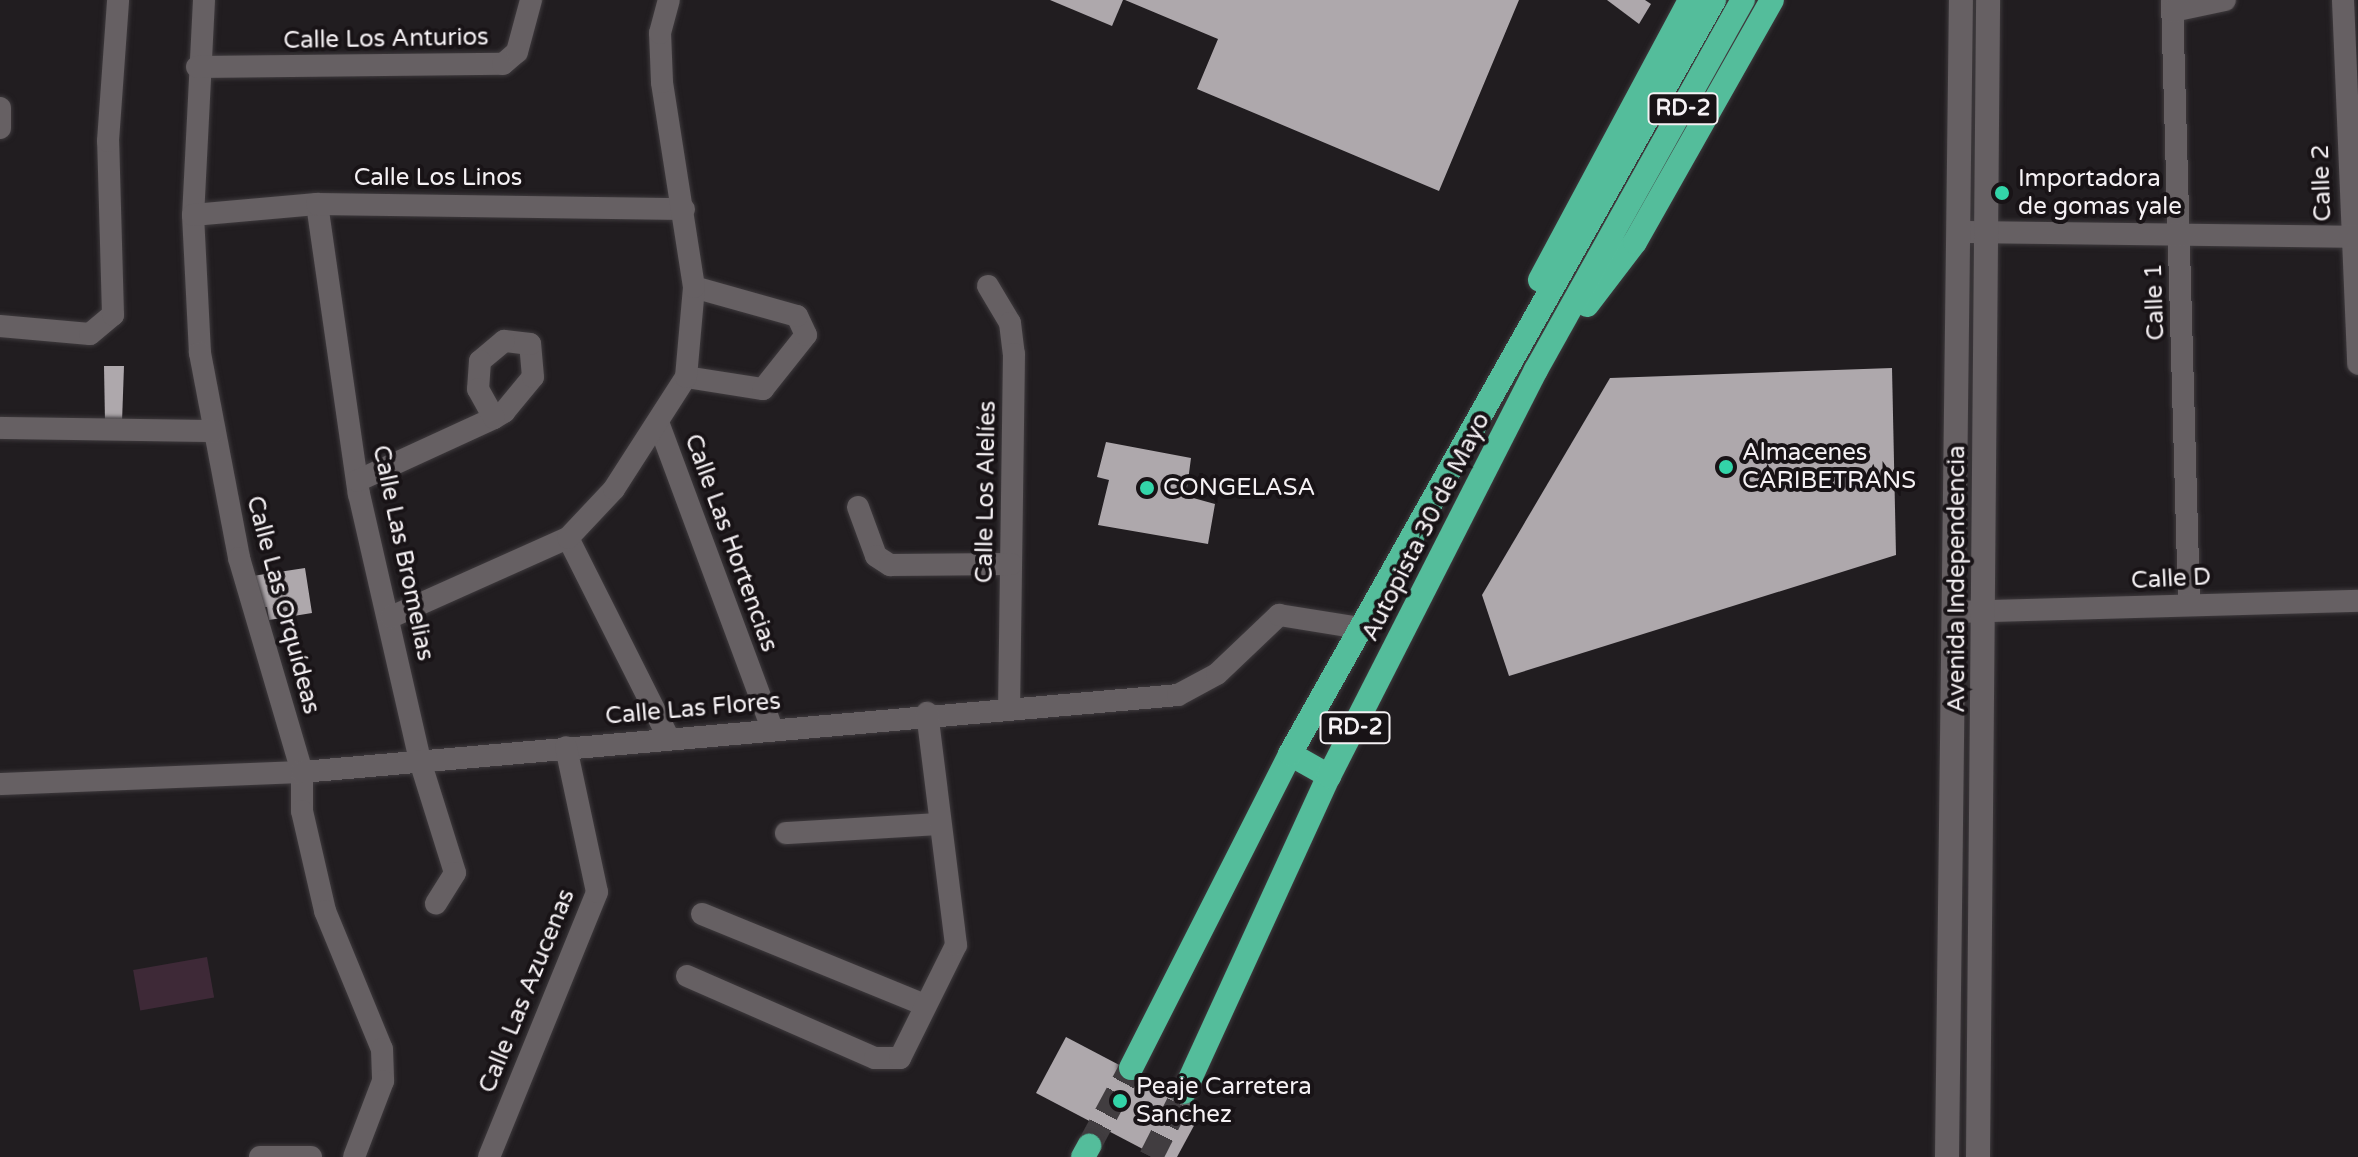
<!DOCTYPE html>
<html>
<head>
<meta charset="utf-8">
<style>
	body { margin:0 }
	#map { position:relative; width:2358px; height:1157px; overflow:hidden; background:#211d20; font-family:"Varela Round",sans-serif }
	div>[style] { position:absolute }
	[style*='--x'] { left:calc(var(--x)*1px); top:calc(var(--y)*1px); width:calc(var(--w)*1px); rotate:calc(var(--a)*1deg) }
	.green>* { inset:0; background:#3e2937; transform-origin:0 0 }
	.building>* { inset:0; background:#aea8ac }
	.highway-tunnel>* { height:24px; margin-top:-12px; transform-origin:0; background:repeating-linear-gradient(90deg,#413d40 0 24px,transparent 0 36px) }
	.roads { filter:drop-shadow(0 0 2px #3e3a3d) drop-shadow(0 0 2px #3e3a3d) }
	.street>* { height:22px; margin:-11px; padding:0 11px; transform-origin:11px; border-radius:11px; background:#666063 }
	.secondary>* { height:24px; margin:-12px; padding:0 12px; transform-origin:12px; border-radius:12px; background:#666063 }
	.highway>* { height:24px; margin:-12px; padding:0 12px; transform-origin:12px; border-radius:12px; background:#54bd9b }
	.dots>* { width:22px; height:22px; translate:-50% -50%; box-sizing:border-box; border:4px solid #181316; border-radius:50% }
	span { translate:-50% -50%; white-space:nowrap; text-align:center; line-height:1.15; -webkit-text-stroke:8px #181316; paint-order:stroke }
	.shield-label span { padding:2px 6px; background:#181316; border:2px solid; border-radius:6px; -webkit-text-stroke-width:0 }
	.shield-label { font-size:22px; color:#f5f1f4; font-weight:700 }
	.street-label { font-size:24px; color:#f5f1f4 }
	.poi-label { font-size:24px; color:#f5f1f4 }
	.left { translate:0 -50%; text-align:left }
</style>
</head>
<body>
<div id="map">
	<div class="green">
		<div style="left:207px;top:957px;width:41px;height:75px;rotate:80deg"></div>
	</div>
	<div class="building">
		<div style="clip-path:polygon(1050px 0,1123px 0,1112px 26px)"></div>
		<div style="clip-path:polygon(1125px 0,1519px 0,1439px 191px,1197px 89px,1218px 39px)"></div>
		<div style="clip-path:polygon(1607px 0,1645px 0,1651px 4px,1639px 24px)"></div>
		<div style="clip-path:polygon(104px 366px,124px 366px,122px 422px,105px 422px)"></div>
		<div style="clip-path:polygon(1892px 368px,1896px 555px,1509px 676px,1482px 595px,1610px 378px)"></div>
		<div style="clip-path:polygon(1106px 442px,1191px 458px,1186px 496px,1215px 504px,1208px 544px,1098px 525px,1109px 480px,1097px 477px)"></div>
		<div style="clip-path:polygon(305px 568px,312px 613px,269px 620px,267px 607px,257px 608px,253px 576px)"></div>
		<div style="clip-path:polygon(1066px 1037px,1203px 1109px,1177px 1157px,1158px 1157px,1036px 1093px)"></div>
	</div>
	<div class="highway-tunnel">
		<div style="--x:1089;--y:1146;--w:89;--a:-61.7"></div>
		<div style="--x:1151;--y:1157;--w:73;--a:-63.1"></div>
	</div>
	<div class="roads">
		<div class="street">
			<div style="--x:204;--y:0;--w:215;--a:92.9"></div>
			<div style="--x:193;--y:215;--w:138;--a:87.1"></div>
			<div style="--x:200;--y:353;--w:209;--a:79.2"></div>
			<div style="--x:239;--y:558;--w:223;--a:73.6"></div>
			<div style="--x:302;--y:772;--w:39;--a:90"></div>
			<div style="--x:302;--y:811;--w:103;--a:77"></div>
			<div style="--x:325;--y:911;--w:149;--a:67.6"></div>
			<div style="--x:382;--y:1049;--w:32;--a:88"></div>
			<div style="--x:383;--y:1081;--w:81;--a:110.9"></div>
			<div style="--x:2172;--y:0;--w:602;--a:88.38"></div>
			<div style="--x:2343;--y:0;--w:364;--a:87.6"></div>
			<div style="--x:2173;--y:11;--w:53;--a:-11.9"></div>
			<div style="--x:197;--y:67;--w:306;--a:-0.6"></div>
			<div style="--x:503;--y:64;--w:18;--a:-41"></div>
			<div style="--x:517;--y:52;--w:54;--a:-74.9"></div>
			<div style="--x:0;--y:108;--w:20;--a:90"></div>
			<div style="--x:317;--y:204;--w:293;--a:81.8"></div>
			<div style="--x:359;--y:494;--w:274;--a:77.1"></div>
			<div style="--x:420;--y:761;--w:117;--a:72.6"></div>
			<div style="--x:455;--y:873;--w:36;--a:122"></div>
			<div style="--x:193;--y:215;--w:124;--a:-5.1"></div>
			<div style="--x:317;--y:204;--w:367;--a:0.8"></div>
			<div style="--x:1959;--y:232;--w:399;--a:0.7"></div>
			<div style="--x:988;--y:286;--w:43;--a:59.3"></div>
			<div style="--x:1010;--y:323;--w:31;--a:83"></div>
			<div style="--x:1014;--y:354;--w:352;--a:90.8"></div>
			<div style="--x:0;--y:326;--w:90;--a:5.1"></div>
			<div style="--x:90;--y:334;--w:30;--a:-40"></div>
			<div style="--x:113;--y:315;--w:174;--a:-91.6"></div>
			<div style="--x:108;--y:141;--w:141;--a:-85.9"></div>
			<div style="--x:686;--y:377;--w:78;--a:8.9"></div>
			<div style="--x:763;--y:389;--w:69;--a:-51.5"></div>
			<div style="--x:806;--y:335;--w:21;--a:-115"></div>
			<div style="--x:797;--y:316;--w:107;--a:-164.3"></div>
			<div style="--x:658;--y:422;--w:327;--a:69.6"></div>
			<div style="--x:0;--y:428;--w:214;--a:0.8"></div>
			<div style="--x:357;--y:481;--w:151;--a:-24.7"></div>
			<div style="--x:494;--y:418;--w:12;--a:-31"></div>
			<div style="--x:504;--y:412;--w:45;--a:-50.4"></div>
			<div style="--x:533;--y:377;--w:33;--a:-95"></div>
			<div style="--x:530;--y:344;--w:26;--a:-173"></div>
			<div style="--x:504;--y:341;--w:31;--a:140"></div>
			<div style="--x:480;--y:361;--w:28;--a:94"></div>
			<div style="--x:478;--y:389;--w:33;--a:61"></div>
			<div style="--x:858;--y:507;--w:52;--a:69.8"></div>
			<div style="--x:876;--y:556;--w:17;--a:33"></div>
			<div style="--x:890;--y:565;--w:121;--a:-0.5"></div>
			<div style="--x:568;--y:538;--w:223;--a:63.3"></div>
			<div style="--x:1957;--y:612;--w:401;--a:-1.6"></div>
			<div style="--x:391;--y:617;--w:194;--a:-24.1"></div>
			<div style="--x:568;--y:538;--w:67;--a:-46.8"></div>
			<div style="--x:614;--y:489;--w:133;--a:-57.3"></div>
			<div style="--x:686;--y:377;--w:90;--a:-84.9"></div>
			<div style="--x:694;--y:287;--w:207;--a:-98.9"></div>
			<div style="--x:662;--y:82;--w:49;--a:-92.3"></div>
			<div style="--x:660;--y:33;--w:34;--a:-75"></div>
			<div style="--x:0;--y:784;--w:302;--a:-2.3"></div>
			<div style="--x:302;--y:772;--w:879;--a:-5.02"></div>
			<div style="--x:1178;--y:695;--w:44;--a:-28.3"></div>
			<div style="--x:1217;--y:674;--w:86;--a:-43.6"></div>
			<div style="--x:1279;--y:615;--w:81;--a:9.2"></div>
			<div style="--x:786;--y:833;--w:150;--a:-3.4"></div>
			<div style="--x:702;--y:914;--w:241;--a:22.2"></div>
			<div style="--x:687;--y:976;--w:205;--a:23.6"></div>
			<div style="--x:875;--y:1058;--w:25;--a:0"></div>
			<div style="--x:900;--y:1058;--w:126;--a:-63.6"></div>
			<div style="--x:956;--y:945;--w:234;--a:-97.1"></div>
			<div style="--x:260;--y:1157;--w:51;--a:0"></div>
			<div style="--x:489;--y:1157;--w:286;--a:-67.8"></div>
			<div style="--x:597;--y:892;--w:148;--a:-102.1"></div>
		</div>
		<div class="secondary">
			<div style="--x:1947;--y:1157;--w:1157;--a:-89.31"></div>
			<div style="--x:1978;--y:1157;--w:1157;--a:-89.5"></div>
		</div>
		<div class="highway">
			<div style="--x:1540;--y:280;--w:318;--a:-61.8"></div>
			<div style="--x:1587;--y:305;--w:79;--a:-52.7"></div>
			<div style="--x:1635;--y:242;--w:278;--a:-60.5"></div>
			<div style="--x:1290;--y:754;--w:45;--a:29.4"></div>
			<div style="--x:1131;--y:1068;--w:352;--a:-63.1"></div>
			<div style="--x:1290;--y:754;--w:865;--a:-60.65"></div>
			<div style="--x:1184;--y:1092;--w:348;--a:-65.4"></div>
			<div style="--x:1329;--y:776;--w:456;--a:-63"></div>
			<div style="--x:1536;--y:370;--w:424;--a:-60.8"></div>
			<div style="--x:1083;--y:1157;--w:13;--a:-61"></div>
		</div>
	</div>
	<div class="dots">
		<div style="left:2002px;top:193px;background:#33d4a8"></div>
		<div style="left:1726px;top:467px;background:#33d4a8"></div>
		<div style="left:1147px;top:488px;background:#33d4a8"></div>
		<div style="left:1120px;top:1101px;background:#33d4a8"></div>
	</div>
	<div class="shield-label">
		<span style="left:1683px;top:109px">RD-2</span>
		<span style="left:1355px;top:728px">RD-2</span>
	</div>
	<div class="street-label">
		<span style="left:386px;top:39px;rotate:-1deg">Calle Los Anturios</span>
		<span style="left:438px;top:178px">Calle Los Linos</span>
		<span style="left:2322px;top:183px;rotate:-92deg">Calle 2</span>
		<span style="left:2155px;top:302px;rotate:-92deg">Calle 1</span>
		<span style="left:986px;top:492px;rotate:-89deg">Calle Los Alelíes</span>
		<span style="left:1426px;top:527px;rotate:-63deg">Autopista 30 de Mayo</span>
		<span style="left:731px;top:543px;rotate:70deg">Calle Las Hortencias</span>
		<span style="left:403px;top:553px;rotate:78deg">Calle Las Bromelias</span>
		<span style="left:1957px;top:579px;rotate:-90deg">Avenida Independencia</span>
		<span style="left:2171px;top:579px;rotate:-3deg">Calle D</span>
		<span style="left:283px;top:605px;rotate:75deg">Calle Las Orquídeas</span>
		<span style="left:693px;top:709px;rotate:-5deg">Calle Las Flores</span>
		<span style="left:527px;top:991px;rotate:-68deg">Calle Las Azucenas</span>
	</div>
	<div class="poi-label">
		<span class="left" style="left:2018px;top:193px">Importadora<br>de gomas yale</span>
		<span class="left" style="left:1742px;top:467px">Almacenes<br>CARIBETRANS</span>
		<span class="left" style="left:1163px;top:488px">CONGELASA</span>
		<span class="left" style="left:1136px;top:1101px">Peaje Carretera<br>Sanchez</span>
	</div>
</div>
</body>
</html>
